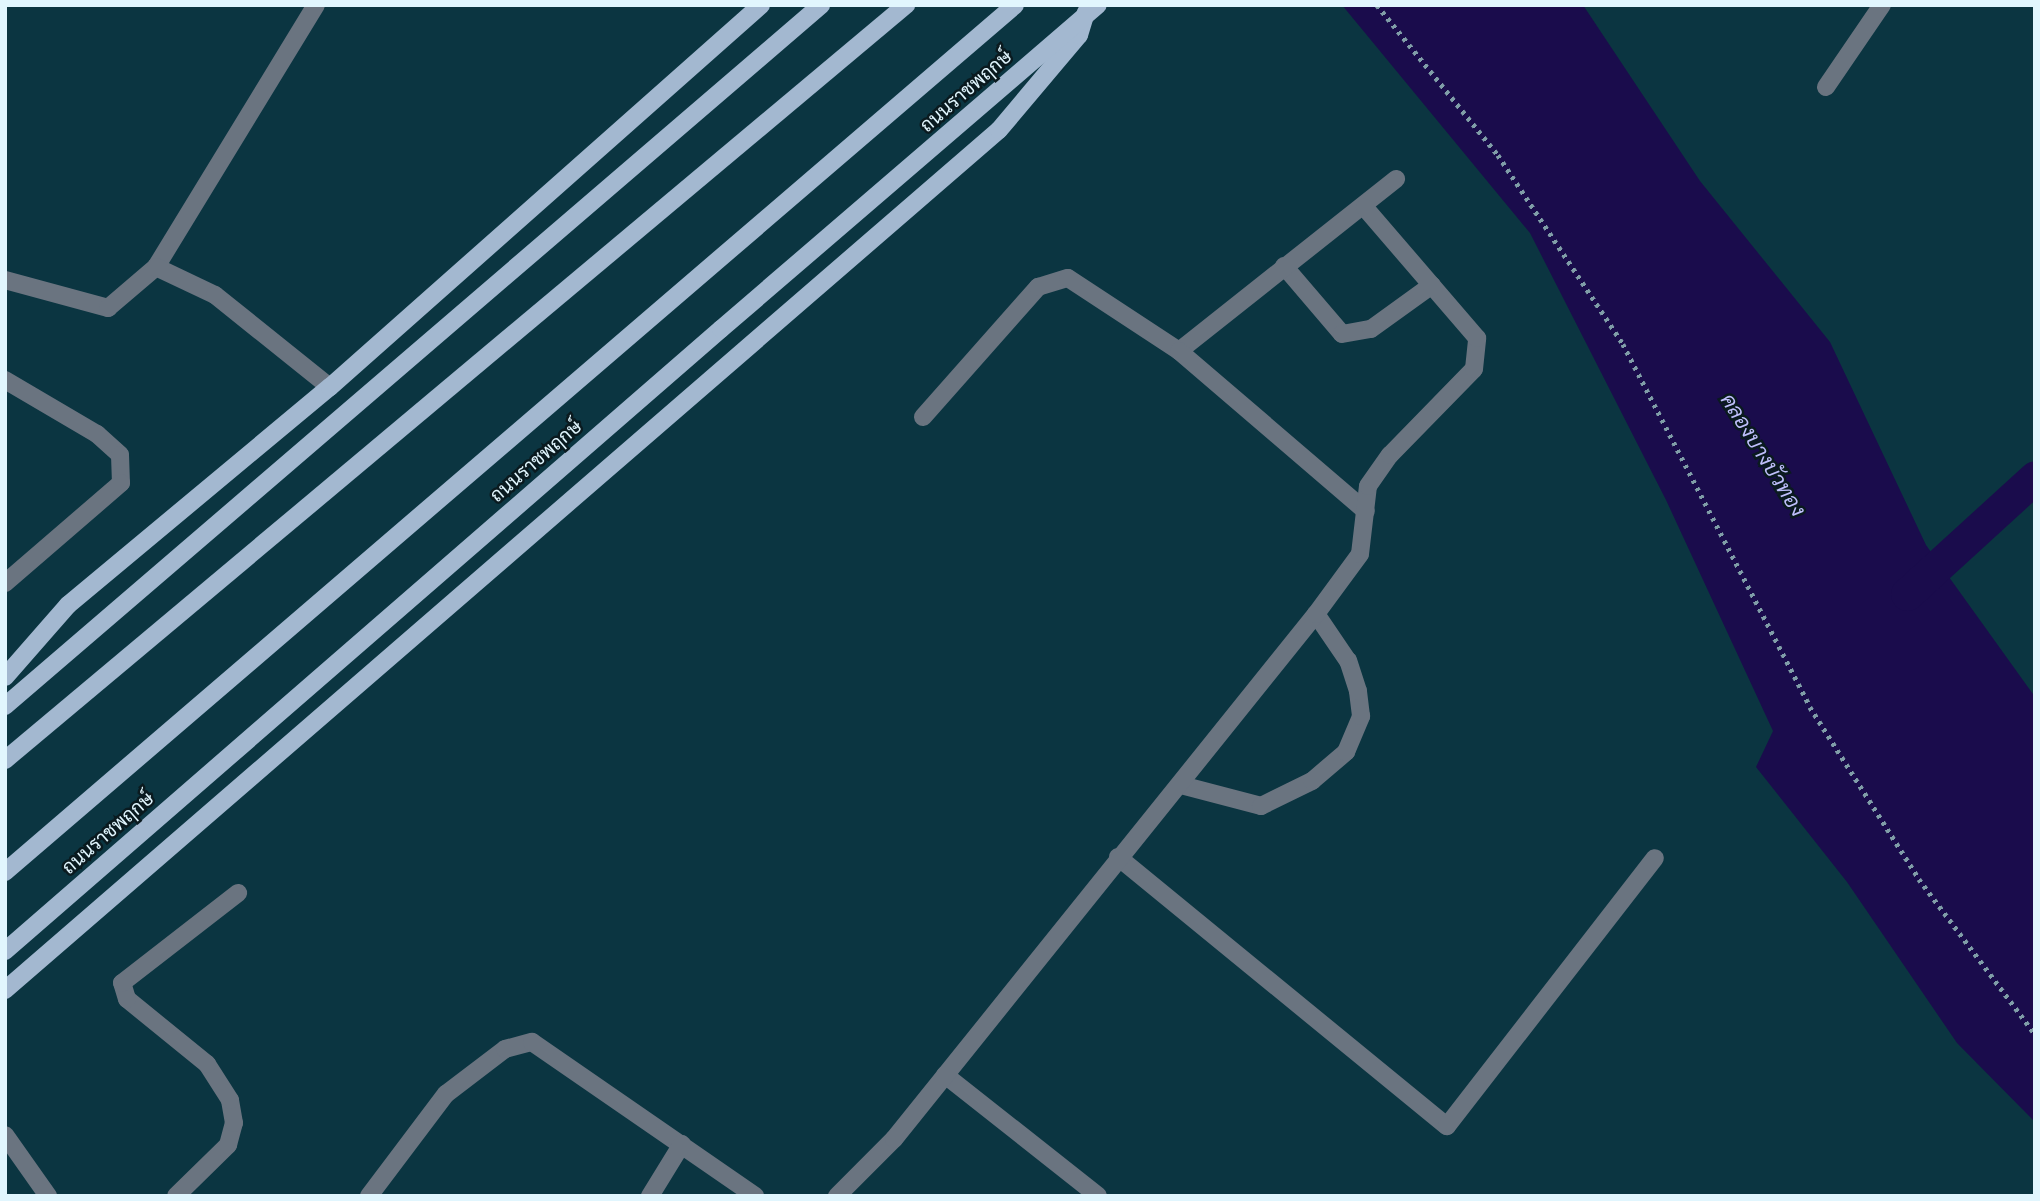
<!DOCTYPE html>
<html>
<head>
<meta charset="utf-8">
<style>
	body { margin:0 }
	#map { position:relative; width:2040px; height:1201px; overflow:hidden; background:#0b3541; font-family:"Public Sans",Sarabun,sans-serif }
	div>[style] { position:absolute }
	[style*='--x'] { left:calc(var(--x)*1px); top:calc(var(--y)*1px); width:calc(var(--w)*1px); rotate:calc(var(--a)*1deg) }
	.water>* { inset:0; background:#1a0c4c }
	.canal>* { height:33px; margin:-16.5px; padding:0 16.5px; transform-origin:16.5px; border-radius:16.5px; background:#1a0c4c }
	.path>* { height:4.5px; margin-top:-2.25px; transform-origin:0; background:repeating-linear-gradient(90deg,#809ea8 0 3.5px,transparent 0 8.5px) }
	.minor>* { height:18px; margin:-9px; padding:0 9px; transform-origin:9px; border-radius:9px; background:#6a7480 }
	.major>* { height:18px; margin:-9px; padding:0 9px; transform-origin:9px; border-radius:9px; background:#a3b8d0 }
	.major-bridge>* { height:18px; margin:-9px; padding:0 9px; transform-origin:9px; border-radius:9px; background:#a3b8d0 }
	span { translate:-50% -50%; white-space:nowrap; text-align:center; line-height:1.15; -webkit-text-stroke:5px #0a1a1f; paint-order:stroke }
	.street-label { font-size:19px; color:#e1f6fe }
	.water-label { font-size:21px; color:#bebefa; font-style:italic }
	.frame { position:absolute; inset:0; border:7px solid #e1f6fe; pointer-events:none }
</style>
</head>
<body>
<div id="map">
	<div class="water">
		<div style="clip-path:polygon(1342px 5px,1583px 5px,1700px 181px,1830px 342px,1926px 545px,2035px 697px,2035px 1122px,1957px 1043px,1847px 882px,1756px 767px,1773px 731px,1666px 500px,1530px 233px)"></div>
	</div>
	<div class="canal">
		<div style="--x:1907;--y:594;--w:173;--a:-42.4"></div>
	</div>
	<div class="path">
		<div style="--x:1377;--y:5;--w:193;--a:51.1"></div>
		<div style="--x:1498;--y:155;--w:227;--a:56.5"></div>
		<div style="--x:1623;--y:344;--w:408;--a:62.7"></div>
		<div style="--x:1810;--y:707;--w:204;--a:57.6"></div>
		<div style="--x:1919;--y:879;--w:194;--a:53.2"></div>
	</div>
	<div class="minor">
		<div style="--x:1826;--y:87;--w:99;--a:-55.7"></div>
		<div style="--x:1284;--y:266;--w:89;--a:49.5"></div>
		<div style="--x:1342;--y:334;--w:29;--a:-10"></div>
		<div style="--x:1371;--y:329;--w:75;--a:-35.8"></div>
		<div style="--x:156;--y:267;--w:307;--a:-58.6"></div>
		<div style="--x:5;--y:280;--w:107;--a:15.2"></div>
		<div style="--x:108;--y:308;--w:63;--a:-40.5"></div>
		<div style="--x:156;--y:267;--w:65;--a:25.4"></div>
		<div style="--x:215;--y:295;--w:147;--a:38.7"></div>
		<div style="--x:1179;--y:351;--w:277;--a:-38.4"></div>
		<div style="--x:5;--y:380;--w:107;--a:30.4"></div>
		<div style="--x:97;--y:434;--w:31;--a:42"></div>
		<div style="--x:120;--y:455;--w:28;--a:88"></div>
		<div style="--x:121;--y:483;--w:153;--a:139.2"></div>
		<div style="--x:923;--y:417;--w:174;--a:-48.5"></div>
		<div style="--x:1038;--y:287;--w:31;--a:-17"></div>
		<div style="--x:1068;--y:278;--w:133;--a:33.3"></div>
		<div style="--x:1179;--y:351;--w:246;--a:40.6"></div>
		<div style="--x:1181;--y:785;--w:83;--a:14.7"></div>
		<div style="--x:1261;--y:806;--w:57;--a:-26.1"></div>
		<div style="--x:1312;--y:781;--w:45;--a:-40.5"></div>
		<div style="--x:1346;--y:752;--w:39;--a:-67"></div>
		<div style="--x:1361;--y:716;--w:25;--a:-97"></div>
		<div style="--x:1358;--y:691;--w:32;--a:-108"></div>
		<div style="--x:1348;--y:661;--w:57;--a:-124.2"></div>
		<div style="--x:1118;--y:857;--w:425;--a:39.3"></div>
		<div style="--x:1447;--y:1126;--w:339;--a:-52.2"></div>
		<div style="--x:945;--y:1075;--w:195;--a:38.3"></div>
		<div style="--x:5;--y:1135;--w:75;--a:54.8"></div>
		<div style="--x:176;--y:1196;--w:73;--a:-44.4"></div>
		<div style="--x:228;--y:1145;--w:23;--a:-75"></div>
		<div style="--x:234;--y:1123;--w:23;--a:-100"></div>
		<div style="--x:230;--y:1100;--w:43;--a:-122.6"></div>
		<div style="--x:207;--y:1064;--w:103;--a:-140.9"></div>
		<div style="--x:127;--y:999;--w:17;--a:-107"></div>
		<div style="--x:122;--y:983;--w:147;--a:-37.8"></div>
		<div style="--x:369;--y:1196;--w:128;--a:-53"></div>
		<div style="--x:446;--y:1094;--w:74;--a:-37.3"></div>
		<div style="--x:505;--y:1049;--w:28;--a:-15"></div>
		<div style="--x:532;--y:1042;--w:271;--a:34.6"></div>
		<div style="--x:650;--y:1196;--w:61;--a:-58.4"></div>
		<div style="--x:837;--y:1196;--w:81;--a:-45"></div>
		<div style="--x:894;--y:1139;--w:674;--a:-51.21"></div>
		<div style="--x:1316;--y:614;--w:74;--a:-53.7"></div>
		<div style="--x:1360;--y:554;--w:68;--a:-83.3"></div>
		<div style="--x:1368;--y:486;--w:38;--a:-55"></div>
		<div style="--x:1390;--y:455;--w:120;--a:-45.7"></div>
		<div style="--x:1474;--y:369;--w:31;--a:-84"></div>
		<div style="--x:1477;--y:338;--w:172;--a:-130.7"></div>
	</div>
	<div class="major">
		<div style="--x:5;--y:677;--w:96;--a:-48.8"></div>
		<div style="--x:68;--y:605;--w:341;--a:-39.8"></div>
		<div style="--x:330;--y:387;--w:576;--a:-41.55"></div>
		<div style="--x:5;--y:706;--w:1076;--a:-40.66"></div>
		<div style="--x:5;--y:760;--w:1176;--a:-39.96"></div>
		<div style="--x:5;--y:872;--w:1331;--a:-40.64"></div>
		<div style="--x:5;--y:951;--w:948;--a:-40.98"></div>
		<div style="--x:5;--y:990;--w:1314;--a:-40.87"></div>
		<div style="--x:999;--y:130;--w:124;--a:-49.9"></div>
		<div style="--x:1079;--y:35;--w:24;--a:-73"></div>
	</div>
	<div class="major-bridge">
		<div style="--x:721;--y:329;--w:497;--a:-40.7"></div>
	</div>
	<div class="street-label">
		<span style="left:966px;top:91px;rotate:-41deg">ถนนราชพฤกษ์</span>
		<span style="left:536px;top:461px;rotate:-41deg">ถนนราชพฤกษ์</span>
		<span style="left:108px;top:833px;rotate:-41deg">ถนนราชพฤกษ์</span>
	</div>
	<div class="water-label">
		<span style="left:1763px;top:455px;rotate:58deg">คลองบางบัวทอง</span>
	</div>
	<div class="frame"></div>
</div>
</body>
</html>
